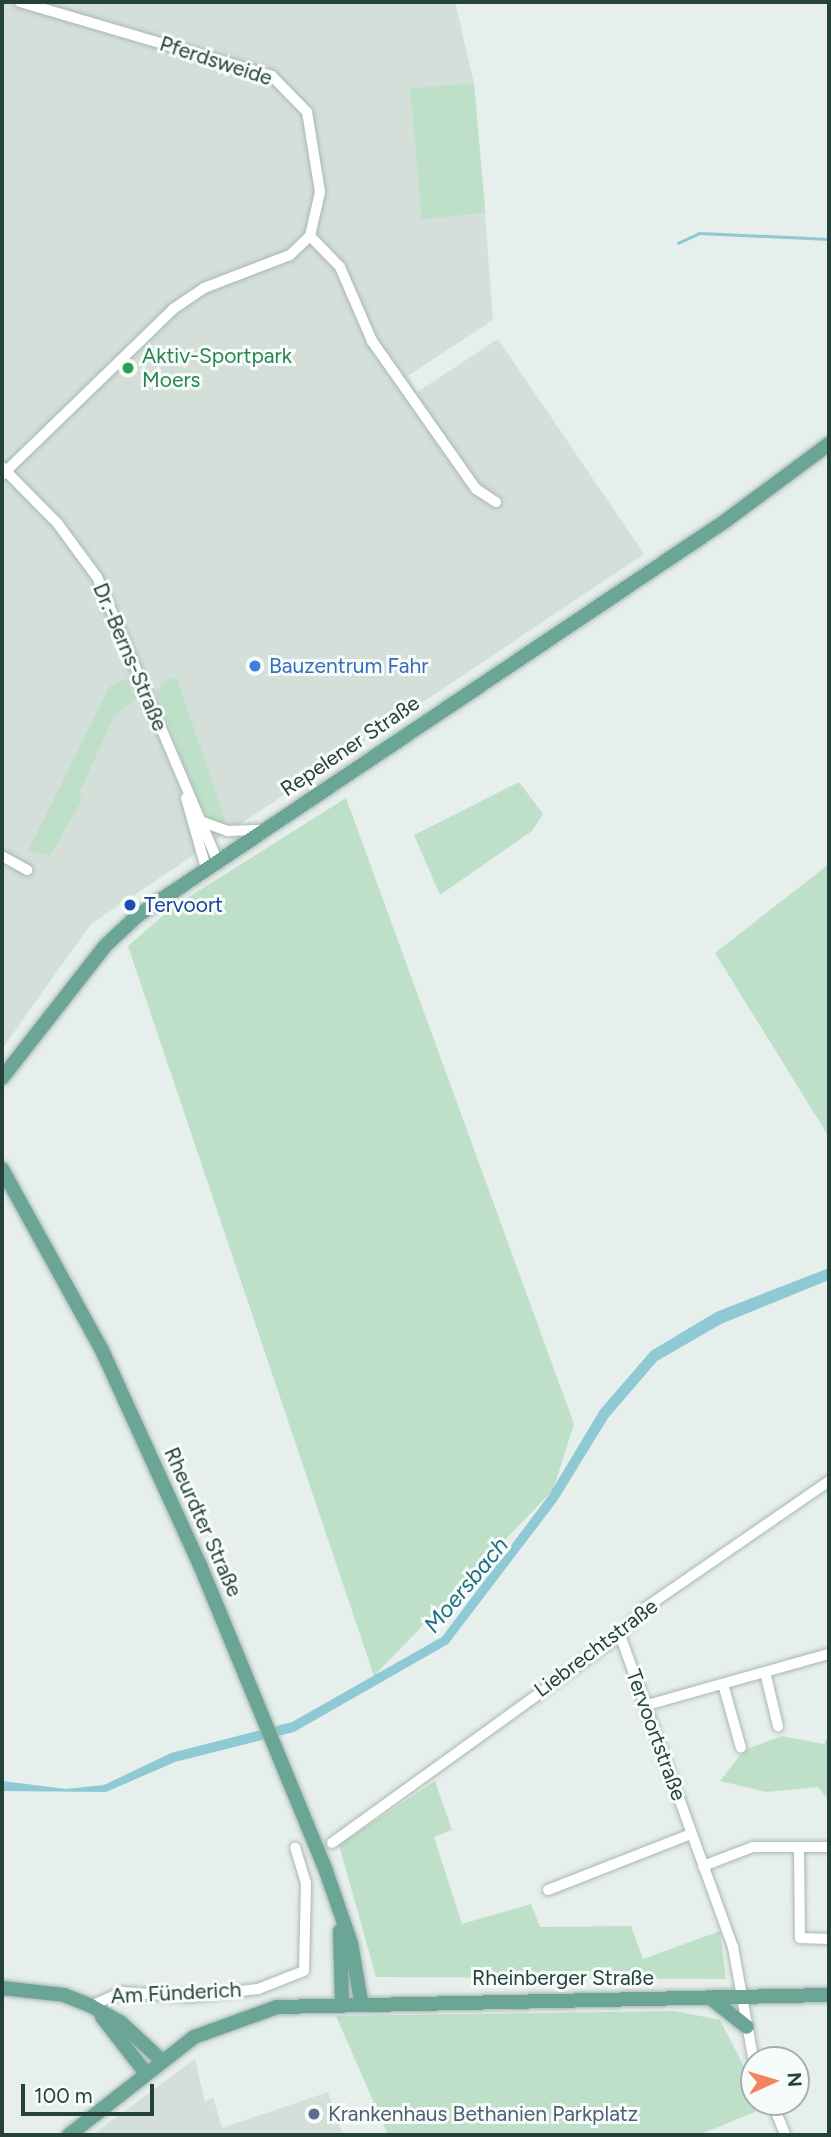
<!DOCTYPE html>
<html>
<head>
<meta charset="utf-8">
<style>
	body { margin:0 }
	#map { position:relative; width:831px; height:2137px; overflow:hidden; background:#e6efeb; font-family:Figtree,sans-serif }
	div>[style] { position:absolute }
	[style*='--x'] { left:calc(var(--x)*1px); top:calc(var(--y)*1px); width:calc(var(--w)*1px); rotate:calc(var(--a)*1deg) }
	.built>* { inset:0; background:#d4dfda }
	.green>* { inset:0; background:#bfe0c8; transform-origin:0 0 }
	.water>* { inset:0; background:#8ec9d4 }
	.stream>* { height:2.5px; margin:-1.25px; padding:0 1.25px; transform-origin:1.25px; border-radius:1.25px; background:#8ec9d4 }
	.roads { filter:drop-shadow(0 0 2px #a8b8b2) drop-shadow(0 0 2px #a8b8b2) }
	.minor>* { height:10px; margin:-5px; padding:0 5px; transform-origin:5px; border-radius:5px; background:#fff }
	.major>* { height:14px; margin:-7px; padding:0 7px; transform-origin:7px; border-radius:7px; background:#6aa596 }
	.dots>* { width:19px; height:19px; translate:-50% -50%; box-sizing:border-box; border:4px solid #f7fbf9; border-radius:50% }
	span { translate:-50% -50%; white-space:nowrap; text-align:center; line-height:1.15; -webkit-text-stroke:6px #f7fbf9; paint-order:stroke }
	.street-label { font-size:21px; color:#24423a }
	.leisure-label { font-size:21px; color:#27864d }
	.left { translate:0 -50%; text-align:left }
	.shop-label { font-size:21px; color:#366cbe }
	.transit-label { font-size:21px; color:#164399 }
	.service-label { font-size:21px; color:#4e5e75 }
	.water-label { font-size:23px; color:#1c6f80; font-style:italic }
	.frame { position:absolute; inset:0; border:4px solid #24423a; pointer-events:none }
	.north { position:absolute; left:740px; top:2046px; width:70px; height:70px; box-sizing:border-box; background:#f7fbf9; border:2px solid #a3b1ad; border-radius:50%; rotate:86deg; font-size:19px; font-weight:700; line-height:28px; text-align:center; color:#24423a }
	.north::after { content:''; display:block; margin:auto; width:24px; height:32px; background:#f4845f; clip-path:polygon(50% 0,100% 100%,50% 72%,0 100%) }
	.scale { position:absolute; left:21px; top:2084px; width:133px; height:32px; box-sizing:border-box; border:4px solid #24423a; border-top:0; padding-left:9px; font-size:21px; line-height:24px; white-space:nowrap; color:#24423a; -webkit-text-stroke:5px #f7fbf9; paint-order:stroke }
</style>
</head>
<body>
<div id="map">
	<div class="built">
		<div style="clip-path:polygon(2px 2px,455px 2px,474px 83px,411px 91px,428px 218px,485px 214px,493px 320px,408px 376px,417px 392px,498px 339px,644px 554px,91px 924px,2px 1049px)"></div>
		<div style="clip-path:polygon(195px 2059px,205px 2102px,213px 2097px,222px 2128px,328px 2092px,343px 2135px,92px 2135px)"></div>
	</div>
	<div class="green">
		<div style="left:474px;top:83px;width:131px;height:64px;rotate:85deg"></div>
		<div style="clip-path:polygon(128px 678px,136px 699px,114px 716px,79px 793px,82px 800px,50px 856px,28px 851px,110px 686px)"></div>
		<div style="clip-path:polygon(168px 678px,177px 678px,226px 823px,214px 822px,201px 808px,156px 692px)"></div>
		<div style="clip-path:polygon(519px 782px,543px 814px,532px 831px,440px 895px,414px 835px)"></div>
		<div style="clip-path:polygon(346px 798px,574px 1424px,553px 1490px,374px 1676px,128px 946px,173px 907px)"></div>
		<div style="clip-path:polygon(829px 864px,829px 1137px,715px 953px)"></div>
		<div style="clip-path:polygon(829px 1734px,829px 1800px,818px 1787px,766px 1792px,720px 1781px,744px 1750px,782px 1736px,824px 1744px)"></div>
		<div style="clip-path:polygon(435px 1781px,452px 1830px,434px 1837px,462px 1924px,531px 1904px,540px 1927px,631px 1926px,643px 1959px,720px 1931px,726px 1979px,376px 1977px,339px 1845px)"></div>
		<div style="clip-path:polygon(675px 2011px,720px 2020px,754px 2086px,754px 2102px,764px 2108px,699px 2135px,388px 2135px,336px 2016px)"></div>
	</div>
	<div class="water">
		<div style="clip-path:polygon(829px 1268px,829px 1280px,721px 1324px,657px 1361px,608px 1418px,557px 1501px,448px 1644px,294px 1732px,175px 1762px,106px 1792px,2px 1791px,2px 1781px,66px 1789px,104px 1785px,171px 1753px,292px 1722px,442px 1637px,549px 1495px,600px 1410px,651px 1351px,716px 1312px)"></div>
	</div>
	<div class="stream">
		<div style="--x:678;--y:243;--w:23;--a:-25"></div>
		<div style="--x:699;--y:233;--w:130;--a:2.6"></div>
	</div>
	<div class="roads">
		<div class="minor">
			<div style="--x:310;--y:236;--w:43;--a:45.9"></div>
			<div style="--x:340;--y:267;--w:81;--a:66.6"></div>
			<div style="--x:372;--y:341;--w:181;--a:54.9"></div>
			<div style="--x:476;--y:489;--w:24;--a:33"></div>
			<div style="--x:2;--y:467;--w:80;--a:45.5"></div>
			<div style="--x:58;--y:524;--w:66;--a:53.7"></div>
			<div style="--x:97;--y:577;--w:307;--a:67"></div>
			<div style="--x:2;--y:475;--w:238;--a:-44.1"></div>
			<div style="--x:173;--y:309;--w:37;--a:-34"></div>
			<div style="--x:204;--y:288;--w:92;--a:-21"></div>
			<div style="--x:290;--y:255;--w:28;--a:-44"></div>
			<div style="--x:310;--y:236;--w:45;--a:-77.2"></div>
			<div style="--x:320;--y:192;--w:81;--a:-99.2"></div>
			<div style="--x:307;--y:112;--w:50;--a:-134.2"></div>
			<div style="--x:272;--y:76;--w:263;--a:-163.6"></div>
			<div style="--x:186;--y:798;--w:73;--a:74.1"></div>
			<div style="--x:203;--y:822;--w:27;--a:20"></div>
			<div style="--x:228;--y:831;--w:34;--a:-2"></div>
			<div style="--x:2;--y:856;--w:29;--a:29"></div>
			<div style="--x:620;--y:1635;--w:332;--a:70.1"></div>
			<div style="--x:733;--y:1947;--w:117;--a:79.7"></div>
			<div style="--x:765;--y:1672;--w:56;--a:76.5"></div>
			<div style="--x:723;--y:1684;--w:66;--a:74.3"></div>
			<div style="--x:647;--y:1705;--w:189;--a:-15.7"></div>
			<div style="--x:332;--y:1843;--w:355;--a:-35.8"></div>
			<div style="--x:620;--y:1635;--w:37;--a:-47"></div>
			<div style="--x:645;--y:1608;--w:224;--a:-34.6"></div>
			<div style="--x:799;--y:1847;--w:91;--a:89.4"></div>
			<div style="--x:800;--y:1938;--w:29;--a:2"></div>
			<div style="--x:703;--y:1866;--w:53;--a:-20.8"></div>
			<div style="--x:753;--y:1847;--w:76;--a:0"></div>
			<div style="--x:548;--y:1890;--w:154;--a:-21.4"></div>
			<div style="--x:91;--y:2006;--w:34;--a:-24"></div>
			<div style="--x:122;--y:1992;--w:68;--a:4.2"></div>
			<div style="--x:190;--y:1997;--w:68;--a:-6.7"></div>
			<div style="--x:258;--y:1989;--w:49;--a:-21.4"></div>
			<div style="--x:304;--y:1971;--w:88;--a:-88.7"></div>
			<div style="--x:306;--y:1883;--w:37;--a:-107"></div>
			<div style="--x:772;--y:2102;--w:35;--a:68"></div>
		</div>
		<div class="major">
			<div style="--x:2;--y:1078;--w:167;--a:-52"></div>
			<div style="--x:105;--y:946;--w:44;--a:-43.2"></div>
			<div style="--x:137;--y:916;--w:707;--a:-33.87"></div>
			<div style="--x:724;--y:522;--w:131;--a:-36.6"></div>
			<div style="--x:2;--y:1169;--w:205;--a:61.1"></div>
			<div style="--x:101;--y:1348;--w:239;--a:65.5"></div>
			<div style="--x:200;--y:1565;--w:331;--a:67.6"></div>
			<div style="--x:326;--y:1871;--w:76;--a:70.9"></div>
			<div style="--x:351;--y:1943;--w:59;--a:80.2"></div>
			<div style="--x:340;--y:1931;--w:70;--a:88.4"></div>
			<div style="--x:2;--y:1988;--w:62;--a:6.4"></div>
			<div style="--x:64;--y:1995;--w:29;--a:22"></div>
			<div style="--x:91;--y:2006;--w:33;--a:29"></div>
			<div style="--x:120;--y:2022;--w:54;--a:42.8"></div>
			<div style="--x:709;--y:1997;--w:48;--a:38.3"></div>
			<div style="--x:102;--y:2017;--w:70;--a:52"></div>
			<div style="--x:69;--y:2135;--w:159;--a:-38.1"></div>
			<div style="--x:194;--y:2037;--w:88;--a:-19.9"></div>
			<div style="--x:277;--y:2007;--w:552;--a:-1.25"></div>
		</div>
	</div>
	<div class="dots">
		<div style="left:128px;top:368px;background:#2e9e5b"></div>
		<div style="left:255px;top:666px;background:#3f7fe0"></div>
		<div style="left:130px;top:905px;background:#1a4fb4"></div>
		<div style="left:314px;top:2114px;background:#5c6f8a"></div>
	</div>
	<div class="street-label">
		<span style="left:216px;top:61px;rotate:18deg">Pferdsweide</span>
		<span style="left:130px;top:657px;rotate:67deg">Dr.-Berns-Straße</span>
		<span style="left:350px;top:746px;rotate:-34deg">Repelener Straße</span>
		<span style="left:203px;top:1522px;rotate:66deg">Rheurdter Straße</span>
		<span style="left:596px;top:1648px;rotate:-37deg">Liebrechtstraße</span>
		<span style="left:656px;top:1735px;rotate:70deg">Tervoortstraße</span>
		<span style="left:563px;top:1978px">Rheinberger Straße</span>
		<span style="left:176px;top:1993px;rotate:-3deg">Am Fünderich</span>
	</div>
	<div class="leisure-label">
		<span class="left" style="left:142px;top:368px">Aktiv-Sportpark<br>Moers</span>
	</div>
	<div class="shop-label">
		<span class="left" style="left:269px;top:666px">Bauzentrum Fahr</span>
	</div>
	<div class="transit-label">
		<span class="left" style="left:144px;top:905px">Tervoort</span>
	</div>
	<div class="service-label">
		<span class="left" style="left:328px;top:2114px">Krankenhaus Bethanien Parkplatz</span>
	</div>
	<div class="water-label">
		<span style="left:466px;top:1585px;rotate:-50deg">Moersbach</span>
	</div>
	<div class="frame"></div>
	<div class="north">N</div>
	<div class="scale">100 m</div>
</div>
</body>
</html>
